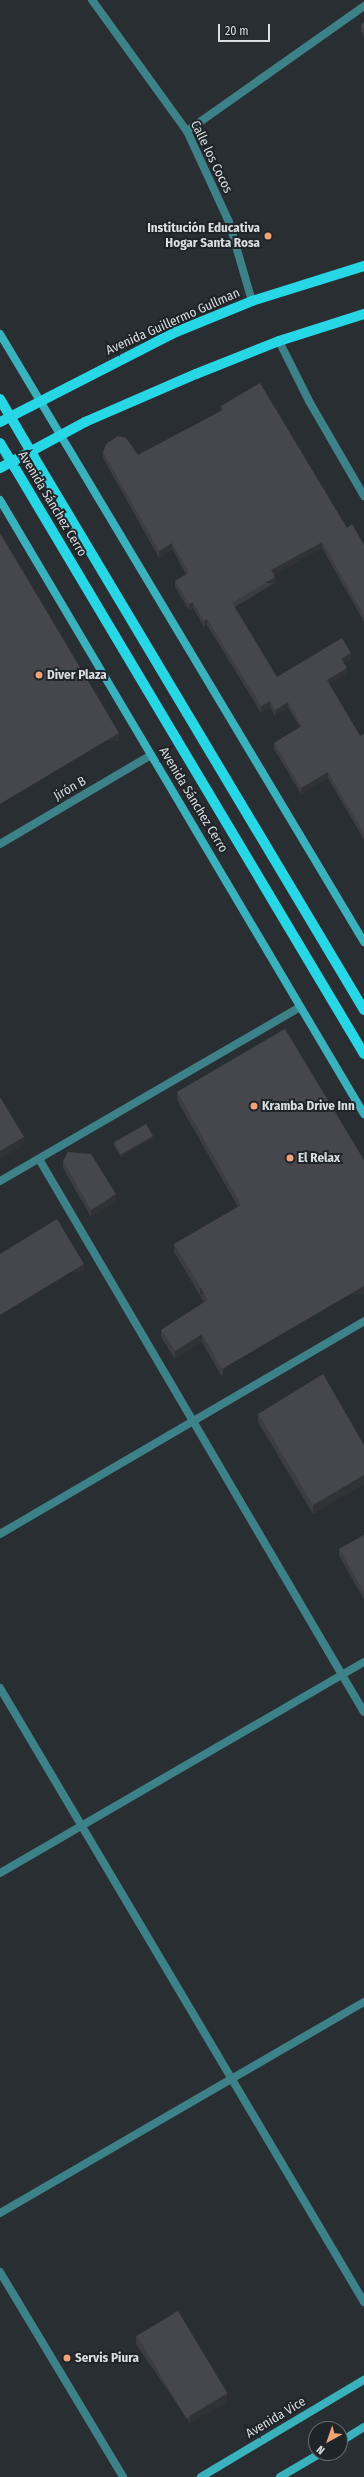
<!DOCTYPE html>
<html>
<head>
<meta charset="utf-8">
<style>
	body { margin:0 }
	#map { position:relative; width:364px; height:2477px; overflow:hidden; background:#282e32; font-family:"Fira Sans Condensed",sans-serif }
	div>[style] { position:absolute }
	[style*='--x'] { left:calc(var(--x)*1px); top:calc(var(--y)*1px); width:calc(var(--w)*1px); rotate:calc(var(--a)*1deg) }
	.street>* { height:8px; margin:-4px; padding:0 4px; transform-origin:4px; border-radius:4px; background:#3e8289 }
	.secondary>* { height:8px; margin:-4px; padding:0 4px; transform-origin:4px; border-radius:4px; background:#39b2be }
	.primary>* { height:10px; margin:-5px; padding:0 5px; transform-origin:5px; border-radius:5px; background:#28d7e6 }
	.primary-bridge>* { height:10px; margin:-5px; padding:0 5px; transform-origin:5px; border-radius:5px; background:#28d7e6 }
	.wall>* { inset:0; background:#3b3d42 }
	.shaded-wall>* { inset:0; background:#303236; transform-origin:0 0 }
	.building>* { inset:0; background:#45474d; transform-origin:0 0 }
	.dots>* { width:11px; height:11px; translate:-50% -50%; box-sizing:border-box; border:2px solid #1e2428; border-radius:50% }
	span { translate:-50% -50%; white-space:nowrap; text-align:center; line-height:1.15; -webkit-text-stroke:4px #1e2428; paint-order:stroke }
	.street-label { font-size:13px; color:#dadee1 }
	.poi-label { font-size:13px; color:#dadee1; font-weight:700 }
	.right { translate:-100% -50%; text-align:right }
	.left { translate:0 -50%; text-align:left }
	.north { position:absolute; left:308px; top:2421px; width:40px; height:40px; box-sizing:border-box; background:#1e2428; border:1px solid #696e72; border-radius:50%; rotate:220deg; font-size:11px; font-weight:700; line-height:16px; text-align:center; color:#dadee1 }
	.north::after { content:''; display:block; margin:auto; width:14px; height:18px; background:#efa377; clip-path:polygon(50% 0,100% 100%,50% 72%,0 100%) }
	.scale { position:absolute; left:218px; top:24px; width:52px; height:18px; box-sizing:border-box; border:2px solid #dadee1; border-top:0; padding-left:5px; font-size:12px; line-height:14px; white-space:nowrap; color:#dadee1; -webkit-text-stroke:3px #1e2428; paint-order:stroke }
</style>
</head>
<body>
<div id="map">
	<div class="street">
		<div style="--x:92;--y:0;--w:162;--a:54.1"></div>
		<div style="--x:187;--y:131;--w:100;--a:65.2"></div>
		<div style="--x:229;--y:222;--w:82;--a:73.8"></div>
		<div style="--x:187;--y:131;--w:217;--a:-35.2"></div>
		<div style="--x:279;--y:341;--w:67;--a:63.4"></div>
		<div style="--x:309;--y:401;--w:110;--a:59.9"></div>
		<div style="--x:0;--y:844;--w:175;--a:-30.5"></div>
		<div style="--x:39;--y:1159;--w:641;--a:59.56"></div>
		<div style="--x:0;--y:1181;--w:347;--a:-30.1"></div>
		<div style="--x:0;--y:1534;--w:422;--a:-30.3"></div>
		<div style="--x:0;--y:1688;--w:714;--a:59.34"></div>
		<div style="--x:0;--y:1873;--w:421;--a:-30.1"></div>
		<div style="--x:0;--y:2213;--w:421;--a:-30.1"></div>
		<div style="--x:0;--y:2272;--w:239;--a:59"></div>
	</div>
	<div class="secondary">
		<div style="--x:0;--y:334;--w:709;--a:59.09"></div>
		<div style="--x:0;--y:500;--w:714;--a:59.34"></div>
		<div style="--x:340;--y:2442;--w:28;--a:-32"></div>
		<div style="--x:201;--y:2477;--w:190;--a:-30.8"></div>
		<div style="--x:280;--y:2477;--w:48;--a:-30.3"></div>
	</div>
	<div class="primary">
		<div style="--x:0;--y:422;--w:198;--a:-27.1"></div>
		<div style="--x:176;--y:332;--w:82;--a:-22.2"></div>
		<div style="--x:252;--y:301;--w:117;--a:-17.4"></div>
		<div style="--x:34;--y:457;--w:644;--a:59.17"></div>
		<div style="--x:0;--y:468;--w:97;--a:-28.4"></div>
		<div style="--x:85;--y:422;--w:121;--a:-23.4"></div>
		<div style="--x:196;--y:374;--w:89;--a:-21.7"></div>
		<div style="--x:279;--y:341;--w:89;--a:-17.6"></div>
		<div style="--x:15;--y:468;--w:682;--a:59.22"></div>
	</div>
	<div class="primary-bridge">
		<div style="--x:0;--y:399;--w:67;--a:59.6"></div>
		<div style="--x:0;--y:443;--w:29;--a:59"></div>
	</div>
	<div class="wall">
		<div style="clip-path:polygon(364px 22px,364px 37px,361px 32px,361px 25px)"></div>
		<div style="clip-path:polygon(221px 406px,364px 545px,364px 622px,322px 548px,274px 575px,275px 583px,235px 607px,277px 677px,351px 659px,344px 663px,347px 674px,329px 684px,360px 736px,364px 734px,364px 840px,328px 778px,301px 794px,274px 749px,274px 743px,300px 727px,288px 708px,275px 716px,270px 707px,261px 713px,207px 625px,204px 627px,193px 608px,189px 610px,175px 587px,175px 581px,186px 574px,172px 549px,159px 558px,103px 458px,103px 452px,138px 455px,221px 411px)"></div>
		<div style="clip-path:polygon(285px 1029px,222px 1377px,202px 1342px,175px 1359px,161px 1337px,161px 1330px,204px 1302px,174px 1252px,174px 1244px,238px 1207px,177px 1100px,177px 1092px)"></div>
		<div style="clip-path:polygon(153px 1138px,121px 1157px,114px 1146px,114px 1143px)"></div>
		<div style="clip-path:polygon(63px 1161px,116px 1201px,91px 1217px,63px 1168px)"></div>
		<div style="clip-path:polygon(258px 1414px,364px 1445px,364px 1484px,313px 1514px,258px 1422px)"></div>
		<div style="clip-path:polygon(364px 1535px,364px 1599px,339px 1556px,339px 1549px)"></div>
		<div style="clip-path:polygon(136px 2335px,227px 2402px,190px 2423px,136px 2344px)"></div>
	</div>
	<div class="shaded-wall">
		<div style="clip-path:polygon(322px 542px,322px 548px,271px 577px,271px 570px)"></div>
		<div style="clip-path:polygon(172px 543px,172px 549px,159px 558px,159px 551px)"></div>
		<div style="left:275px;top:577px;width:6px;height:50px;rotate:90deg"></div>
		<div style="clip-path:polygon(193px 602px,193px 608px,189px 610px,189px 604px)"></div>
		<div style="clip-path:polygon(207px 619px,207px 625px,204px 627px,204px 621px)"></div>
		<div style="clip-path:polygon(351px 653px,351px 659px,341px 665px,341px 659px)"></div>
		<div style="clip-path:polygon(347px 668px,347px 674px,327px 686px,327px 680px)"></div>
		<div style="clip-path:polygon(270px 701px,270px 707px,261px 713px,261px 706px)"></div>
		<div style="clip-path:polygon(288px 702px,288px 708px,275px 716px,275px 710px)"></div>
		<div style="left:119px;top:733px;width:8px;height:139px;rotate:90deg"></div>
		<div style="clip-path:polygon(328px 772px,328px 778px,301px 794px,301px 788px)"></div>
		<div style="clip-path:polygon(153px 1136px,153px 1138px,121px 1157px,121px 1154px)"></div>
		<div style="clip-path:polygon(24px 1137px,24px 1145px,0 1159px,0 1151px)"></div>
		<div style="clip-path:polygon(116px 1194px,116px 1201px,91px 1217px,91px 1210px)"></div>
		<div style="left:84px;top:1264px;width:8px;height:98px;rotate:90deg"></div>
		<div style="left:364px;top:1286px;width:8px;height:164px;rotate:90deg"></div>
		<div style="clip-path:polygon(202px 1334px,202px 1342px,175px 1359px,175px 1351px)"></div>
		<div style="clip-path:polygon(364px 1475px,364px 1484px,313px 1514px,313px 1505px)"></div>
		<div style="clip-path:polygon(227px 2393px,227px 2402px,190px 2423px,190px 2415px)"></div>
	</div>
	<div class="building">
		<div style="clip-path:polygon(364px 22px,364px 29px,361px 25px)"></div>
		<div style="clip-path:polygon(260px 383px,347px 528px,352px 524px,364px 545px,364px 616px,322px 542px,271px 570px,275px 577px,232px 603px,277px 677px,342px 638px,351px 653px,341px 659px,347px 668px,327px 680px,360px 736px,364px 734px,364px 834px,328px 772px,301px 788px,274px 743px,302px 726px,288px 702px,275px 710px,270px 701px,261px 706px,207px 619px,204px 621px,193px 602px,189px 604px,175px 581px,189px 573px,172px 543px,159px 551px,103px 452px,106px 444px,118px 436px,126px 438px,138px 455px,223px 410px,221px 406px)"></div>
		<div style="clip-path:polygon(0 533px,119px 733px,0 804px)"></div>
		<div style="clip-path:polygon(285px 1029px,364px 1160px,364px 1286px,222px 1369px,202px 1334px,175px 1351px,161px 1330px,208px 1300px,174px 1244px,241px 1205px,177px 1092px)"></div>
		<div style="clip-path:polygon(0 1097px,24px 1137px,0 1151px)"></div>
		<div style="left:146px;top:1124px;width:14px;height:37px;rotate:60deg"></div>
		<div style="clip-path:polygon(68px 1152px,91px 1154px,116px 1194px,91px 1210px,63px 1161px)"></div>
		<div style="clip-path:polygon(57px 1219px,84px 1264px,0 1315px,0 1254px)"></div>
		<div style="clip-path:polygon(323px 1374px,364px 1445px,364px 1475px,313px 1505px,258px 1414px)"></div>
		<div style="clip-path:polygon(364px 1535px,364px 1592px,339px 1549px)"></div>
		<div style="left:178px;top:2311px;width:96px;height:48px;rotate:59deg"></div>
	</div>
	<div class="dots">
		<div style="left:268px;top:236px;background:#efa377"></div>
		<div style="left:39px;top:675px;background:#efa377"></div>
		<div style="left:254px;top:1106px;background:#efa377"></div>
		<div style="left:290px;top:1158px;background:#efa377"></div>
		<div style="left:67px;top:2358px;background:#efa377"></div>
	</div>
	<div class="street-label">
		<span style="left:211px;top:157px;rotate:64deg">Calle los Cocos</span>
		<span style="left:173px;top:322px;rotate:-24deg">Avenida Guillermo Gullman</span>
		<span style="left:52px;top:504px;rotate:59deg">Avenida Sánchez Cerro</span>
		<span style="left:70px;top:789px;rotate:-30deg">Jirón B</span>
		<span style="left:193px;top:800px;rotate:59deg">Avenida Sánchez Cerro</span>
		<span style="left:276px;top:2418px;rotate:-31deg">Avenida Vice</span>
	</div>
	<div class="poi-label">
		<span class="right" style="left:260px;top:236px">Institución Educativa<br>Hogar Santa Rosa</span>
		<span class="left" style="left:47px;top:675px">Diver Plaza</span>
		<span class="left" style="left:262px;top:1106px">Kramba Drive Inn</span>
		<span class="left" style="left:298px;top:1158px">El Relax</span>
		<span class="left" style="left:75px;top:2358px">Servis Piura</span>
	</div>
	<div class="north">N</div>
	<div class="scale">20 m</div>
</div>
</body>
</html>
